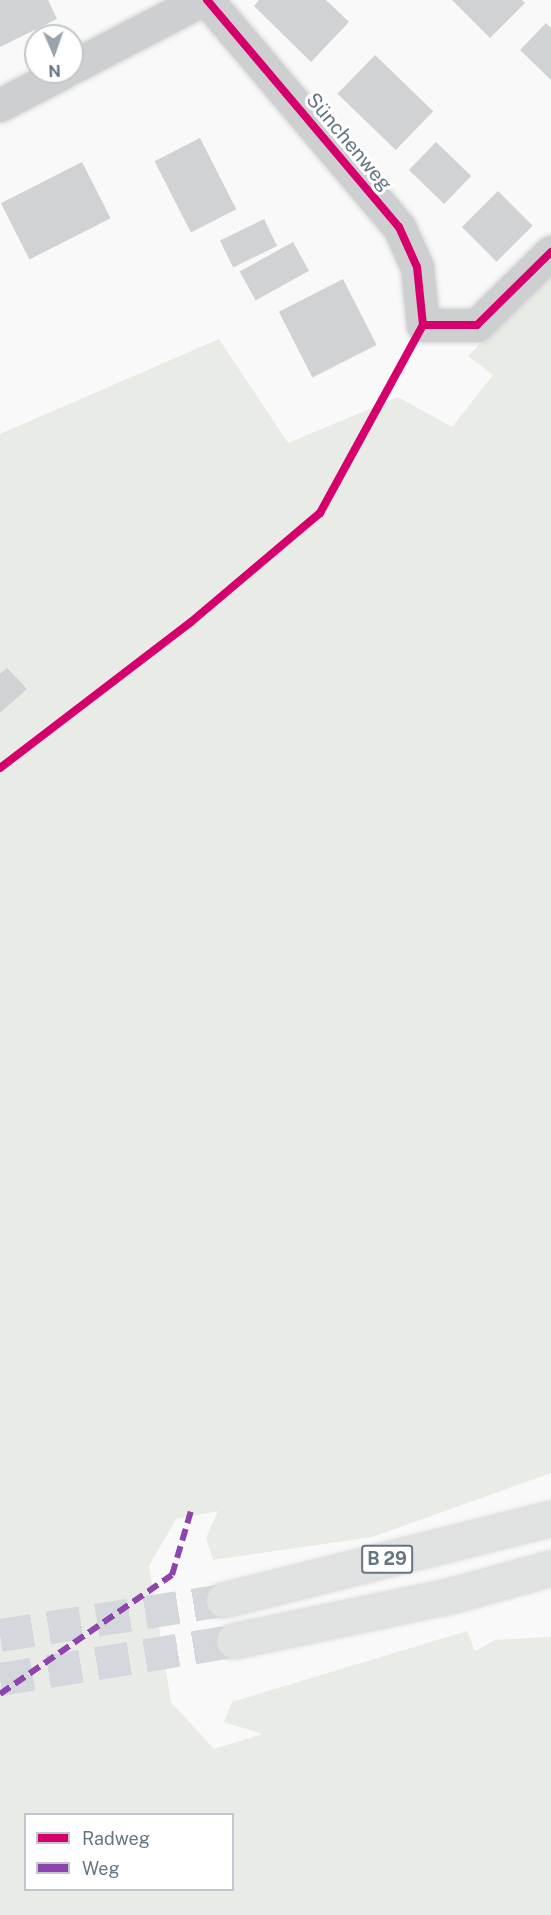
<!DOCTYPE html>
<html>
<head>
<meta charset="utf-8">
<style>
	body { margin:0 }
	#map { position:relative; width:551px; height:1915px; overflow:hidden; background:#f9f9f9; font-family:"Public Sans",sans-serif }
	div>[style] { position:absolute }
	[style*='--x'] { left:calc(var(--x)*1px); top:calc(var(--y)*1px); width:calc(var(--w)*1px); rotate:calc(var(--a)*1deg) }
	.green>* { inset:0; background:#e8ebe6 }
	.building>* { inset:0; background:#d0d2d3; transform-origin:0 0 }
	.highway-tunnel>* { height:33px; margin-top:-16.5px; transform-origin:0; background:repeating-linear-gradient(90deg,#d4d8dc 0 33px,transparent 0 49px) }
	.roads { filter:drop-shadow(0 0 2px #d5d6d6) drop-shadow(0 0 2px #d5d6d6) }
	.street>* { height:33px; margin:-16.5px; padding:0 16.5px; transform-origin:16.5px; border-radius:16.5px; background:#cecfd0 }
	.highway>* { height:33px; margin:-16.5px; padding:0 16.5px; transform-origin:16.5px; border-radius:16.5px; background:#e1e2e2 }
	.quiet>* { height:6px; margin-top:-3px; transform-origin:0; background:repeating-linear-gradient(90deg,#8e44ad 0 12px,transparent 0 18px) }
	.cycleway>* { height:8px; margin:-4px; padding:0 4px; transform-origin:4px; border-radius:4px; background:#d6006c }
	span { translate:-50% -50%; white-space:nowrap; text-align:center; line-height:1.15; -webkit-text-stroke:6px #fff; paint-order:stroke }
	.shield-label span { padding:2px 4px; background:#fff; border:2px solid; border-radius:4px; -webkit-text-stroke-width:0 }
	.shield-label { font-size:18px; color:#657683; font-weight:700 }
	.street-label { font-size:20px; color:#657683 }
	.legend { position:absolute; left:24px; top:1813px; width:210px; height:78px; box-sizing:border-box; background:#fff; border:2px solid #c1c8cd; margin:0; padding:8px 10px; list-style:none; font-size:18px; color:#657683 }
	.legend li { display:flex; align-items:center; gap:12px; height:30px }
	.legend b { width:30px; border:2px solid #c1c8cd }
	.north { position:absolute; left:24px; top:24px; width:60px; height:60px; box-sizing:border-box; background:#fff; border:2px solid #c1c8cd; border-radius:50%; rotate:178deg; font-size:16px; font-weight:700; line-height:24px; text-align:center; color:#657683 }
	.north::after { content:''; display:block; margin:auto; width:21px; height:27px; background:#99a4ac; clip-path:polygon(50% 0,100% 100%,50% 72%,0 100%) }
</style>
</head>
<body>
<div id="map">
	<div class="green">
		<div style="clip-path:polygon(evenodd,551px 272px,551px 1473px,372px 1537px,213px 1560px,206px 1538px,218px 1511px,176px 1519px,149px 1566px,171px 1702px,214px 1749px,262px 1734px,224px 1722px,232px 1702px,467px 1631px,475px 1651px,495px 1640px,551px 1637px,551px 1915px,0 1915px,0 434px,219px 339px,288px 443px,398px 397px,452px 427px,493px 375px,468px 356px,551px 272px,26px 1814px,232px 1814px,232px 1890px,26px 1890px,26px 1814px)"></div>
	</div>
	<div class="building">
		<div style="clip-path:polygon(0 0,48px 0,57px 19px,0 47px)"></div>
		<div style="clip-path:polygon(259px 0,326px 0,349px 22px,311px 62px,254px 6px)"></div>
		<div style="clip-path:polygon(452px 0,522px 0,525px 3px,490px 38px)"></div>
		<div style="clip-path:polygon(546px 23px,551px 28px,551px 80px,520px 50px)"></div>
		<div style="left:375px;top:55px;width:81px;height:54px;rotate:44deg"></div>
		<div style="left:200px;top:138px;width:80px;height:51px;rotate:63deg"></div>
		<div style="left:436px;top:142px;width:49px;height:39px;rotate:44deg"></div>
		<div style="left:82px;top:162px;width:63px;height:91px;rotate:63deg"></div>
		<div style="left:498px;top:191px;width:49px;height:51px;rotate:45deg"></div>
		<div style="left:264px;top:219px;width:30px;height:49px;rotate:64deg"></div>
		<div style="left:293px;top:242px;width:33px;height:61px;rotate:61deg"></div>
		<div style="left:343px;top:279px;width:74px;height:72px;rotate:63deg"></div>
		<div style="clip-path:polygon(7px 668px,27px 689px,0 713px,0 674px)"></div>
	</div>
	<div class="highway-tunnel">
		<div style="--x:0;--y:1635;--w:226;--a:-8.9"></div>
		<div style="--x:0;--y:1679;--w:236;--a:-9.3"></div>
	</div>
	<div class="roads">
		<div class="street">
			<div style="--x:207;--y:0;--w:297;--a:49.8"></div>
			<div style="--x:399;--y:227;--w:44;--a:65.8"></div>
			<div style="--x:417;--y:267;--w:58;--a:84.1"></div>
			<div style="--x:423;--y:325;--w:54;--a:0"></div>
			<div style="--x:477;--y:325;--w:104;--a:-44.6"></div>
			<div style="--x:72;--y:67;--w:145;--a:-27.4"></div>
			<div style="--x:0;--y:105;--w:71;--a:-27.6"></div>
		</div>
		<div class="highway">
			<div style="--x:223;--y:1600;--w:338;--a:-14"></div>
			<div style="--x:233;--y:1641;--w:221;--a:-11.8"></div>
			<div style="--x:449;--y:1596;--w:106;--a:-15.4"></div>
		</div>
	</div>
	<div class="quiet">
		<div style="--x:0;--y:1694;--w:209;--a:-34.7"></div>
		<div style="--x:172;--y:1575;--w:67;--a:-73.5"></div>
	</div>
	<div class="cycleway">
		<div style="--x:207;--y:0;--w:297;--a:49.8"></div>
		<div style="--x:399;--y:227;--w:44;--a:65.8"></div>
		<div style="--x:417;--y:267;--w:58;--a:84.1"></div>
		<div style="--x:423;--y:325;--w:54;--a:0"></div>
		<div style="--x:477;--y:325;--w:104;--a:-44.6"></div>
		<div style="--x:0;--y:768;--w:240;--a:-37.4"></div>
		<div style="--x:191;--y:622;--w:169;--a:-40.2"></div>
		<div style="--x:320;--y:513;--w:214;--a:-61.3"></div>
	</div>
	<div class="shield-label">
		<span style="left:387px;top:1559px">B 29</span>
	</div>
	<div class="street-label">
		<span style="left:349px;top:142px;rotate:50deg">Sünchenweg</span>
	</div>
	<ul class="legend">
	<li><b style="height:8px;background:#d6006c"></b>Radweg</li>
	<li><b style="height:8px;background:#8e44ad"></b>Weg</li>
	</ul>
	<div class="north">N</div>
</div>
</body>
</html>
